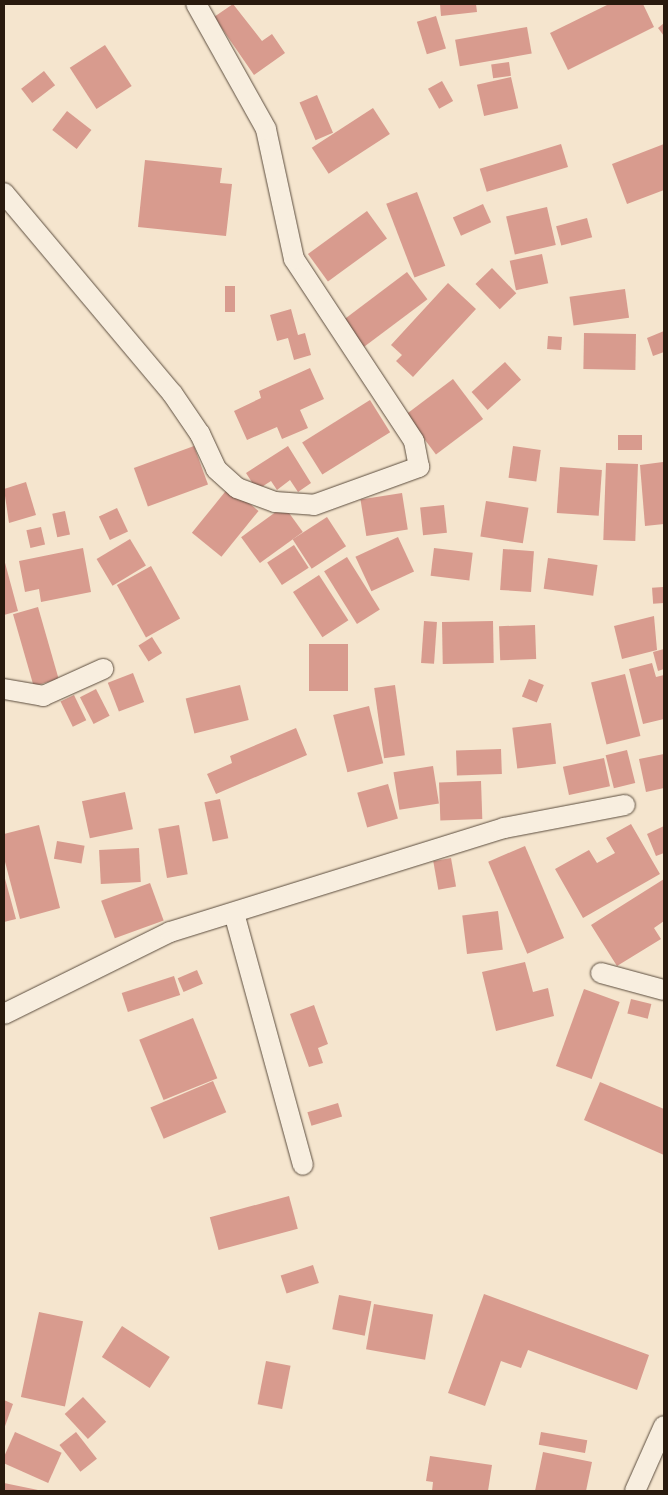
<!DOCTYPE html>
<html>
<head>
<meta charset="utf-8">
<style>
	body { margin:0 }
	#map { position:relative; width:668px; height:1495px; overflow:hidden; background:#f5e5ce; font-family:"IM FELL Great Primer",serif }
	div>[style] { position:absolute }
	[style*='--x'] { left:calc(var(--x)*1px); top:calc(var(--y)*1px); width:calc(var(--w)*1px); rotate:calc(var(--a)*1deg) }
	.building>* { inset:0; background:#d89b8e; transform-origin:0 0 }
	.roads { filter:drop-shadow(0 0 1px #5c4d3e) drop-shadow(0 0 1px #5c4d3e) }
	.street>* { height:20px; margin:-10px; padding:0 10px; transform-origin:10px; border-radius:10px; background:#f8eedf }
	span { translate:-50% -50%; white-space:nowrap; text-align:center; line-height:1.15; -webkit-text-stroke:5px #f8eedf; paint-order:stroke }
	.frame { position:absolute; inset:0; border:5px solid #291a0e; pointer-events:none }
</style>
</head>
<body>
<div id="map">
	<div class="building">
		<div style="clip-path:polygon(233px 4px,262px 41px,272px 34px,285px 53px,254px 75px,214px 17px)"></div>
		<div style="clip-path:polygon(440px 4px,476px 4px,477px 12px,441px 16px)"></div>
		<div style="clip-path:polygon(609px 4px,643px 4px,654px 27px,568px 70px,550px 33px)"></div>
		<div style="left:436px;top:16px;width:34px;height:20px;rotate:73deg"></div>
		<div style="clip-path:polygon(664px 23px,664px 36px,658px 28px)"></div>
		<div style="left:527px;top:27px;width:27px;height:73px;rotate:80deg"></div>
		<div style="left:105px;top:45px;width:49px;height:42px;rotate:57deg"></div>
		<div style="left:509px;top:62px;width:14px;height:18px;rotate:82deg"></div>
		<div style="left:44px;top:71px;width:18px;height:29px;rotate:52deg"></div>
		<div style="left:511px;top:77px;width:32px;height:35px;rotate:77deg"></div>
		<div style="left:442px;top:81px;width:23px;height:16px;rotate:61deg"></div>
		<div style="left:317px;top:95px;width:41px;height:19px;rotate:67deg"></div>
		<div style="left:373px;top:108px;width:31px;height:73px;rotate:57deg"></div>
		<div style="left:67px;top:111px;width:31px;height:24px;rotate:38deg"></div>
		<div style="left:561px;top:144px;width:24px;height:85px;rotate:73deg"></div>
		<div style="clip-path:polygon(664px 144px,664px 190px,627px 204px,612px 164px)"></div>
		<div style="clip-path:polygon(145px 160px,222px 168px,220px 183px,232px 184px,226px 236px,138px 227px)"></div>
		<div style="left:417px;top:192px;width:79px;height:33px;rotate:69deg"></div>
		<div style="left:483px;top:204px;width:20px;height:33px;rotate:66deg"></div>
		<div style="left:547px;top:207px;width:39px;height:42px;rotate:77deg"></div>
		<div style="left:367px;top:211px;width:34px;height:73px;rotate:54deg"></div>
		<div style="left:587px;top:218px;width:20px;height:32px;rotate:75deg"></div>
		<div style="left:542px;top:254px;width:30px;height:33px;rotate:78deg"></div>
		<div style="left:492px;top:268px;width:35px;height:23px;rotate:46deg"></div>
		<div style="left:407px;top:272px;width:34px;height:83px;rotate:53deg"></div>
		<div style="clip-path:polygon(448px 283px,476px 309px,413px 377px,396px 361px,402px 355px,391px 345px)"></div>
		<div style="left:235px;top:286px;width:26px;height:10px;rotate:90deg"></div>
		<div style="left:625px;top:289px;width:29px;height:56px;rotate:82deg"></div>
		<div style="clip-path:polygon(291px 309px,298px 335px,305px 333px,311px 355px,294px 360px,288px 338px,277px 341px,270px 315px)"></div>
		<div style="clip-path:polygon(664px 331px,664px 352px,653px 356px,647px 338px)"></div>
		<div style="left:584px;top:333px;width:52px;height:36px;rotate:1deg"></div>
		<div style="left:548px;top:336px;width:14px;height:13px;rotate:4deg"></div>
		<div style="left:505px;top:362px;width:24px;height:45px;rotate:48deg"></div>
		<div style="clip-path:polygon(310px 368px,324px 399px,300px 410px,308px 428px,282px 439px,277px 427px,247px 440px,234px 411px,261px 398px,259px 391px)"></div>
		<div style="left:453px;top:379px;width:50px;height:59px;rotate:53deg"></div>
		<div style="left:370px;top:400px;width:38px;height:80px;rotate:58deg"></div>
		<div style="left:642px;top:435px;width:15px;height:24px;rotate:90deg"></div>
		<div style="left:194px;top:446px;width:41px;height:64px;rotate:70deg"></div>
		<div style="clip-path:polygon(288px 446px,311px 483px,298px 492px,290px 480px,277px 490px,271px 481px,257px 490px,246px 473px)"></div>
		<div style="left:513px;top:446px;width:28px;height:32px;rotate:8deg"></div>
		<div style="clip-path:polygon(663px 462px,664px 524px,645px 526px,640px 465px)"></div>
		<div style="left:606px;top:463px;width:32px;height:77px;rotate:2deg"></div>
		<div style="left:560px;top:467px;width:42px;height:46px;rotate:4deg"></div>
		<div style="clip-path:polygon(26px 482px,36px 515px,9px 523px,4px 489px)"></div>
		<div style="left:229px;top:487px;width:38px;height:59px;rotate:39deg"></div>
		<div style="left:402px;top:493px;width:37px;height:42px;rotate:81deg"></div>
		<div style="left:486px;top:501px;width:43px;height:36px;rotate:9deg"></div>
		<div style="left:444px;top:505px;width:28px;height:24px;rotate:84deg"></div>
		<div style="left:284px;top:506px;width:32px;height:53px;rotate:54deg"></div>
		<div style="left:117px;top:508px;width:26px;height:20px;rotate:65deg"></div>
		<div style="left:65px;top:511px;width:24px;height:13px;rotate:78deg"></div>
		<div style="left:327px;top:517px;width:35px;height:41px;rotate:57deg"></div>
		<div style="left:41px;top:527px;width:18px;height:15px;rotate:77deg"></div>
		<div style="left:398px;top:537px;width:38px;height:47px;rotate:65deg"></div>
		<div style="left:130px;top:539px;width:31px;height:39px;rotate:59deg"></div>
		<div style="left:294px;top:545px;width:27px;height:32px;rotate:57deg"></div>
		<div style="clip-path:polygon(83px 548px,91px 592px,41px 602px,39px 589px,25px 592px,19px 561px)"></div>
		<div style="left:434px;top:548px;width:39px;height:28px;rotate:7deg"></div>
		<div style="left:503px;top:549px;width:31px;height:41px;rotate:4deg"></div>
		<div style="left:347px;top:557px;width:62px;height:27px;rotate:58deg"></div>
		<div style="left:548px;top:558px;width:50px;height:31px;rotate:8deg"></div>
		<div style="clip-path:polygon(4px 559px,18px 611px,4px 615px)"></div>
		<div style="left:151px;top:566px;width:60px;height:39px;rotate:61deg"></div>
		<div style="left:319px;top:575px;width:54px;height:31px;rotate:57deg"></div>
		<div style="left:663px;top:587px;width:16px;height:11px;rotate:86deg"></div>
		<div style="left:38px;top:607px;width:75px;height:26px;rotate:74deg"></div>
		<div style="clip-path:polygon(654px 616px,657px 650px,622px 659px,614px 626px)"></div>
		<div style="left:424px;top:621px;width:13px;height:42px;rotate:4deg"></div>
		<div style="left:493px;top:621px;width:42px;height:51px;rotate:89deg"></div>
		<div style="left:535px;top:625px;width:34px;height:36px;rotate:88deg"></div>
		<div style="left:152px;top:637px;width:19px;height:16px;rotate:58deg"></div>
		<div style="left:309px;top:644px;width:39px;height:47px"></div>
		<div style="clip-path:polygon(664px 649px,664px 669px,658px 671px,653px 652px)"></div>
		<div style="clip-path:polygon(652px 663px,656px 677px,664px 675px,664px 719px,643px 724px,629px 669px)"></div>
		<div style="left:133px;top:673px;width:31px;height:27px;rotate:69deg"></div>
		<div style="left:625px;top:674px;width:64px;height:35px;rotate:76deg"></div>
		<div style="left:529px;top:679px;width:16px;height:19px;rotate:22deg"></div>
		<div style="left:240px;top:685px;width:36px;height:56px;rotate:76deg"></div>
		<div style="left:395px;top:685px;width:71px;height:21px;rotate:82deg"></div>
		<div style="left:96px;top:689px;width:30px;height:18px;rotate:63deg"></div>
		<div style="left:74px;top:695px;width:28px;height:15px;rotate:64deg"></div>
		<div style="left:369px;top:706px;width:59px;height:37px;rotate:76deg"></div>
		<div style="left:551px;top:723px;width:41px;height:39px;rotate:83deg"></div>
		<div style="clip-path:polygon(296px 728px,307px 755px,216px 794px,207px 774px,232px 763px,230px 756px)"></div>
		<div style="left:501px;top:749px;width:25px;height:45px;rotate:88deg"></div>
		<div style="left:627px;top:750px;width:34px;height:22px;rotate:76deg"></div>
		<div style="clip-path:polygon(664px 754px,664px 788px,646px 792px,639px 759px)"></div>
		<div style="left:604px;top:758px;width:29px;height:42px;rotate:78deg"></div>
		<div style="left:433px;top:766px;width:38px;height:40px;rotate:81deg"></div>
		<div style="left:481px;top:781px;width:38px;height:42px;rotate:88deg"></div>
		<div style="left:388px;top:784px;width:36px;height:32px;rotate:74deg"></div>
		<div style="left:125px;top:792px;width:38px;height:44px;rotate:78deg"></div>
		<div style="left:220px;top:799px;width:40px;height:16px;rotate:78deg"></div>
		<div style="clip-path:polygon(631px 824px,660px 874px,583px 918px,555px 869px,589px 850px,597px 863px,615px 853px,606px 838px)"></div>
		<div style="clip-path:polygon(39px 825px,60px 908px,20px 919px,4px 858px,4px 834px)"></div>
		<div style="left:179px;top:825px;width:50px;height:21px;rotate:80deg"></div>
		<div style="clip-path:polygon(664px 826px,664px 853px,656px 856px,647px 834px)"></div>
		<div style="left:57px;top:841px;width:28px;height:18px;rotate:10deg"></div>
		<div style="left:525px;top:846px;width:100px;height:40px;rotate:67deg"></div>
		<div style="left:139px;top:848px;width:34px;height:40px;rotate:87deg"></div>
		<div style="left:451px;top:858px;width:29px;height:18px;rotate:80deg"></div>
		<div style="clip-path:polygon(4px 875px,16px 919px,4px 922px)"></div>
		<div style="clip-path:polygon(664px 879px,664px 921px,654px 928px,661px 939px,617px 966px,591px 925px)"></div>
		<div style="left:150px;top:883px;width:40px;height:52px;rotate:70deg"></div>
		<div style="left:498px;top:911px;width:39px;height:36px;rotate:83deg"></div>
		<div style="clip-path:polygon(525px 962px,533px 992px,548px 988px,554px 1016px,496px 1031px,482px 972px)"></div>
		<div style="left:197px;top:970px;width:15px;height:21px;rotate:67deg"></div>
		<div style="left:174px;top:976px;width:20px;height:55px;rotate:72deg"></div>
		<div style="left:584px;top:989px;width:38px;height:82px;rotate:20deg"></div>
		<div style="left:631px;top:999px;width:21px;height:15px;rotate:14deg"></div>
		<div style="clip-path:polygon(314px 1005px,328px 1044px,318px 1048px,323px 1063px,309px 1067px,290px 1014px)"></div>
		<div style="left:193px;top:1018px;width:65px;height:58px;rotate:68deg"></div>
		<div style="left:213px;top:1081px;width:34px;height:68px;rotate:67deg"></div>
		<div style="clip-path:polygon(600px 1082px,664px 1109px,664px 1155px,584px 1120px)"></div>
		<div style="left:338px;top:1103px;width:14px;height:32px;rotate:73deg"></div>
		<div style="left:289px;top:1196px;width:34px;height:82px;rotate:75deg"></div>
		<div style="left:313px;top:1265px;width:19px;height:34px;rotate:72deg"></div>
		<div style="clip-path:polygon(484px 1294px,649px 1355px,637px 1390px,528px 1350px,521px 1368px,501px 1361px,485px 1406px,448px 1393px)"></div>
		<div style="left:339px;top:1295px;width:33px;height:35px;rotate:11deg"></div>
		<div style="left:374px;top:1304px;width:60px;height:46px;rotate:10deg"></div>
		<div style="left:39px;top:1312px;width:45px;height:87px;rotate:12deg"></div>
		<div style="left:122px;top:1326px;width:57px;height:37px;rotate:33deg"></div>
		<div style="left:266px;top:1361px;width:25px;height:44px;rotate:11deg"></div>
		<div style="left:83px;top:1397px;width:34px;height:25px;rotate:47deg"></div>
		<div style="clip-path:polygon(4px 1400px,13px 1404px,4px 1429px)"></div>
		<div style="left:15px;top:1432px;width:51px;height:33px;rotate:24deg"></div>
		<div style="left:76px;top:1432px;width:34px;height:21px;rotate:52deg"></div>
		<div style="left:541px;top:1432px;width:47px;height:13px;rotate:10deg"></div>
		<div style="clip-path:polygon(543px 1452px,592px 1462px,586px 1491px,535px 1491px)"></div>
		<div style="clip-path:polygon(430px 1456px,492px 1465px,488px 1491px,432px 1491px,433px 1482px,426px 1481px)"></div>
		<div style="clip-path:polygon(4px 1483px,38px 1490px,37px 1491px,4px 1491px)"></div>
	</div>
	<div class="roads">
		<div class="street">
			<div style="--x:4;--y:193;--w:261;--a:50"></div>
			<div style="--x:172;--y:393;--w:50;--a:55.7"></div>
			<div style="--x:200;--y:434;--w:38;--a:65"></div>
			<div style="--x:216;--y:469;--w:28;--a:42"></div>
			<div style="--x:237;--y:488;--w:40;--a:20.2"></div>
			<div style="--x:275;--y:502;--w:39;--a:4"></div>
			<div style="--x:314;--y:505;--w:112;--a:-19.9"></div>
			<div style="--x:419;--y:467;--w:26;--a:-101"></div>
			<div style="--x:414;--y:441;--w:218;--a:-123.4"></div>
			<div style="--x:294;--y:259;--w:133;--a:-102.2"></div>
			<div style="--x:266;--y:129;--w:143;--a:-119.2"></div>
			<div style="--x:4;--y:689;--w:40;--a:10"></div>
			<div style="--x:43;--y:696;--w:66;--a:-24.2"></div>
			<div style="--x:234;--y:913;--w:261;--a:74.7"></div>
			<div style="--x:601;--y:973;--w:65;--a:15.1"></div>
			<div style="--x:4;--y:1014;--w:185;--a:-26.3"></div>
			<div style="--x:170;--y:932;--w:350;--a:-17.3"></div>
			<div style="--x:504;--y:828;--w:123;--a:-10.8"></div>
			<div style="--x:635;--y:1491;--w:71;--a:-66"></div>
		</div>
	</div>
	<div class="frame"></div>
</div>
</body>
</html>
